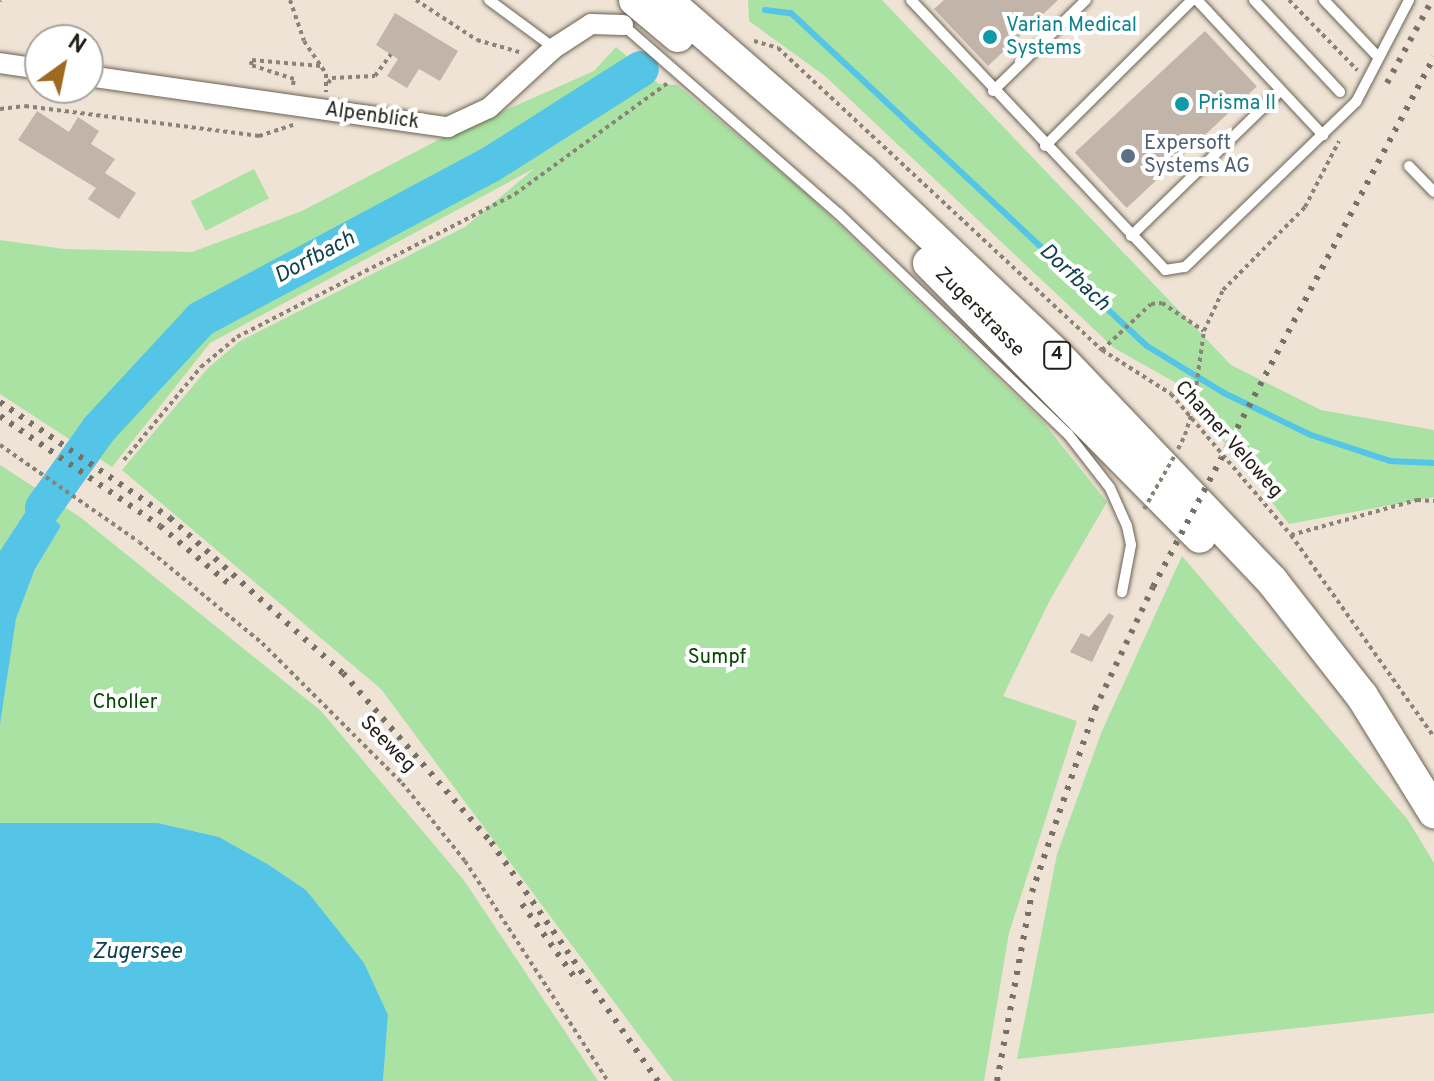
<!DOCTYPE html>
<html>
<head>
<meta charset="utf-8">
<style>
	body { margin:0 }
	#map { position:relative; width:1434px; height:1081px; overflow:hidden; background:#eee3d4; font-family:Overpass,sans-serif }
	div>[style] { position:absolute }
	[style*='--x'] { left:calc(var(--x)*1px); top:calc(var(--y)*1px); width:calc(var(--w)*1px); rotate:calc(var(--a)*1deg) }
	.green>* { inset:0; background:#aae2a3; transform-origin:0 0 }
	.water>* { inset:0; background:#54c4e7 }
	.stream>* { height:6px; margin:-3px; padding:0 3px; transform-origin:3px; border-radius:3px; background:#54c4e7 }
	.river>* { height:36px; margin:-18px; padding:0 18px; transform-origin:18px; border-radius:18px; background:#54c4e7 }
	.building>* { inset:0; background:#c2b4a8; transform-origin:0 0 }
	.path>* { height:4px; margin-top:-2px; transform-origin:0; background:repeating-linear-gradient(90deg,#8a8378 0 4px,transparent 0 8px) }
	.roads { filter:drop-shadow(0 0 2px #6b6255) drop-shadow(0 0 2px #6b6255) }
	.service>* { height:10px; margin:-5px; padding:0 5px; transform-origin:5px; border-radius:5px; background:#fff }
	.minor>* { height:20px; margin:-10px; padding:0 10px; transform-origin:10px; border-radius:10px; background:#fff }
	.primary>* { height:32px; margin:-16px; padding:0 16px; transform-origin:16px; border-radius:16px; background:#fff }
	.rail>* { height:6px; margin-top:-3px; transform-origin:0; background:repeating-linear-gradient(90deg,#767066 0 4px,transparent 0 12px) }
	.path-bridge>* { height:4px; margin-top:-2px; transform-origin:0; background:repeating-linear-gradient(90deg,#8a8378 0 4px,transparent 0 8px) }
	.dots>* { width:22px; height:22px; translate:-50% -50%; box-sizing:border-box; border:4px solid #fff; border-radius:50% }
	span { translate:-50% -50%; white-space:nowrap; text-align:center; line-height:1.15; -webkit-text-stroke:8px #fff; paint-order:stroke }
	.shield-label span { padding:2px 6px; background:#fff; border:2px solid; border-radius:6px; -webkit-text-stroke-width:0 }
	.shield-label { font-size:18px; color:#221e19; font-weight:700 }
	.culture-label { font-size:20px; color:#0d838f }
	.left { translate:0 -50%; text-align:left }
	.street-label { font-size:20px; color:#221e19 }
	.service-label { font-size:20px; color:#4e5e75 }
	.park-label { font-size:20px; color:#064702 }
	.water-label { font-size:22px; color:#0e404f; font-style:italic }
	.north { position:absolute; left:24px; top:24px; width:80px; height:80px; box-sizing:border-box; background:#fff; border:2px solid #a7a5a3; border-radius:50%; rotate:33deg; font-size:22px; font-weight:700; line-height:32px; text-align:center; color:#221e19 }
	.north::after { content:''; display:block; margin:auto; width:28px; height:36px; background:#9e6921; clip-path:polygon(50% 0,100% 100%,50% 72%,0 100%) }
</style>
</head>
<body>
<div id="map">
	<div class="green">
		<div style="clip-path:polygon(748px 0,882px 0,1231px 365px,1321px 410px,1434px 430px,1434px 497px,1289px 524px,1178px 384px,1114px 348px,825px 76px,749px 21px)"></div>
		<div style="clip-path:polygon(616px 47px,659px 84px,677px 85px,806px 193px,1043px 422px,1107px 502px,1050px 600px,1003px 696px,1077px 721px,1009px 933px,984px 1081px,673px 1081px,381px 689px,122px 470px,208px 368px,240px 341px,465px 227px,535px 168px,210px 343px,112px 467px,0 394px,0 240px,64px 249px,192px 252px,302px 211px,440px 139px,594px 71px)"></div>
		<div style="left:254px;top:169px;width:33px;height:71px;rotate:63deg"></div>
		<div style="clip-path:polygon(0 465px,80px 517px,321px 711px,463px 879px,598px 1081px,383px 1081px,388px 1015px,306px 890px,269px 865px,219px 837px,158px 823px,0 823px,0 716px,16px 619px,35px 569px,61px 526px,30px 505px,0 551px)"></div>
		<div style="clip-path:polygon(1182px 556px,1408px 820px,1434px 863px,1434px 1013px,1017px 1059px,1057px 854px,1102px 731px)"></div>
	</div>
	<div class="water">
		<div style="clip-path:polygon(30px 505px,43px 508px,61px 526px,35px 569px,16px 619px,0 724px,0 551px)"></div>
		<div style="clip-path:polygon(0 823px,158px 823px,219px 837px,269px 865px,306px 890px,364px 963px,388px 1015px,383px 1081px,0 1081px)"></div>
	</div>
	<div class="stream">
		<div style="--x:765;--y:10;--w:26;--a:7"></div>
		<div style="--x:791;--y:13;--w:487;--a:43.1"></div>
		<div style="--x:1147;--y:346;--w:90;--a:31.4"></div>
		<div style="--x:1224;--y:393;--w:97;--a:25.8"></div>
		<div style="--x:1311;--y:435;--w:83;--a:18.2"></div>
		<div style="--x:1390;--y:461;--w:44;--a:2.6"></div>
	</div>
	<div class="river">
		<div style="--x:43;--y:508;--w:97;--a:-54.7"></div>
		<div style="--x:99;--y:429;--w:150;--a:-47.2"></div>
		<div style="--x:201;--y:319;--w:325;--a:-28.1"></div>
		<div style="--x:488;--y:166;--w:181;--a:-32.4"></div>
	</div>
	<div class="building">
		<div style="clip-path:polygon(944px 0,1058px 0,988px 66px,934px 9px)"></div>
		<div style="clip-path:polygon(395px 13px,458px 51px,440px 81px,419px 69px,407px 88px,387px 76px,398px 59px,376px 45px)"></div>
		<div style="left:1205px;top:31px;width:76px;height:178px;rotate:47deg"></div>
		<div style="clip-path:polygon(37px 111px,69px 132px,78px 117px,99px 131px,91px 144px,115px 159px,105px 173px,136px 193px,119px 219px,88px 199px,96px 188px,18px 140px)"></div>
		<div style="clip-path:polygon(1109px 613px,1114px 616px,1092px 662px,1070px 652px,1081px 633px,1089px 637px)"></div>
	</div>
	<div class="path">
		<div style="--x:290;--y:0;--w:43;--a:71.1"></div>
		<div style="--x:304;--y:41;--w:40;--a:56"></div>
		<div style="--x:326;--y:74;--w:18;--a:90"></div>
		<div style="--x:416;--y:0;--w:73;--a:33.3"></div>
		<div style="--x:477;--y:40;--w:44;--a:15.9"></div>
		<div style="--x:1289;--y:0;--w:98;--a:45.8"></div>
		<div style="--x:0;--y:1;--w:1;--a:-45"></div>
		<div style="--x:754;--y:41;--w:25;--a:16"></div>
		<div style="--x:778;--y:48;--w:443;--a:43"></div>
		<div style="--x:1102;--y:350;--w:82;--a:32.5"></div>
		<div style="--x:1171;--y:394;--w:185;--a:49.6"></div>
		<div style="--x:1291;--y:535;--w:247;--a:54.7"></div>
		<div style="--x:328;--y:83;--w:6;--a:-51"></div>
		<div style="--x:332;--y:78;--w:43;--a:-2.7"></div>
		<div style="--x:375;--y:76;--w:27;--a:-54"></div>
		<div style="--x:293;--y:85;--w:6;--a:-81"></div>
		<div style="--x:294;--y:79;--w:45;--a:-162"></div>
		<div style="--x:251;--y:65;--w:5;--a:-79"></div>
		<div style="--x:252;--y:60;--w:69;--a:5"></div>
		<div style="--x:0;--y:109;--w:25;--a:-7"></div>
		<div style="--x:25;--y:106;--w:236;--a:7.3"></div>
		<div style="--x:259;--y:136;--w:36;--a:-18"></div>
		<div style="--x:1102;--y:350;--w:67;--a:-43.2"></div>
		<div style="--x:1151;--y:304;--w:11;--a:-5"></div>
		<div style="--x:1162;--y:303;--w:50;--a:33.7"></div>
		<div style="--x:1193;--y:409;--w:79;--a:-82"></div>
		<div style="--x:1204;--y:331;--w:45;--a:-65.1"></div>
		<div style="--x:1223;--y:290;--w:117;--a:-45.3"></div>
		<div style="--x:1305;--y:207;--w:74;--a:-62.7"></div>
		<div style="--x:0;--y:445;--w:169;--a:34.9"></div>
		<div style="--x:139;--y:542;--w:159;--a:39.4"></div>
		<div style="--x:262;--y:643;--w:198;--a:45"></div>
		<div style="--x:402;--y:783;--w:100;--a:51.1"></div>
		<div style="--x:465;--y:861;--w:262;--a:57"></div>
		<div style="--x:1178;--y:449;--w:16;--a:-63"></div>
		<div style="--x:124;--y:460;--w:121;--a:-50.4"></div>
		<div style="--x:201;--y:367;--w:47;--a:-39.8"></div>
		<div style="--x:237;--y:337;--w:313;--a:-27.2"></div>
		<div style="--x:515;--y:194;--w:189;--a:-36"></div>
		<div style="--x:1291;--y:535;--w:131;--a:-15.5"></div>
		<div style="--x:1417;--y:500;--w:17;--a:3"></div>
	</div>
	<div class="roads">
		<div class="service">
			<div style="--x:489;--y:0;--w:81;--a:36.4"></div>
			<div style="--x:911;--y:0;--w:371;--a:46.7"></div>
			<div style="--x:1165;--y:270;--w:20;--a:-9"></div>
			<div style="--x:1185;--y:267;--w:238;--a:-44"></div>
			<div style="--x:1356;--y:102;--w:115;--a:-62.5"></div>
			<div style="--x:1197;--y:0;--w:185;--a:47"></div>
			<div style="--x:1254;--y:0;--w:126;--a:46.9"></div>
			<div style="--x:1324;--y:0;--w:79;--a:46.5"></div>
			<div style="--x:623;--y:25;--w:286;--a:41.2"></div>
			<div style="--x:838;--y:213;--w:319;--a:43.9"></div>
			<div style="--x:1068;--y:434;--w:68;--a:52.1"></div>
			<div style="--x:1110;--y:488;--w:42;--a:65.9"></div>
			<div style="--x:1127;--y:526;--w:19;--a:78"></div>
			<div style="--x:1131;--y:545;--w:48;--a:100.8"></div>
			<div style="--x:993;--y:91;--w:130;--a:-44.4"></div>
			<div style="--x:1045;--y:146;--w:207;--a:-44.8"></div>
			<div style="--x:1409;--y:166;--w:36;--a:46"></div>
			<div style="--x:1131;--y:236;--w:208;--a:-44.2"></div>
		</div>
		<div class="minor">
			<div style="--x:0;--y:63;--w:40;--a:8.5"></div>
			<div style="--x:88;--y:76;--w:364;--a:8.1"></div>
			<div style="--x:448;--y:127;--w:45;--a:-24.9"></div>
			<div style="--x:489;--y:108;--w:88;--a:-42.7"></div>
			<div style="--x:554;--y:48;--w:44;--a:-33"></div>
			<div style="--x:591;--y:24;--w:32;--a:2"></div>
		</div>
		<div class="primary">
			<div style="--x:635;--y:0;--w:56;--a:39.9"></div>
			<div style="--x:666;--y:0;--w:261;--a:41"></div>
			<div style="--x:863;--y:171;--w:265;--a:43.5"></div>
			<div style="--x:1055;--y:353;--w:315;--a:46.4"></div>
			<div style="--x:1272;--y:581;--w:146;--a:52"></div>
			<div style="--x:1362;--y:696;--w:137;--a:58.2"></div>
			<div style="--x:929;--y:263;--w:385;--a:45.3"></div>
		</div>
	</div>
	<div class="rail">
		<div style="--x:1387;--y:83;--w:94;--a:-61.5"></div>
		<div style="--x:0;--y:402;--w:206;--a:34.3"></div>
		<div style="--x:170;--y:518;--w:232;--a:41.9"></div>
		<div style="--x:343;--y:673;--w:225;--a:48.8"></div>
		<div style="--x:491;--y:842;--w:292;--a:55.1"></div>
		<div style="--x:0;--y:416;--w:194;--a:34.5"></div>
		<div style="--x:160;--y:526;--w:90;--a:40"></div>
		<div style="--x:522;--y:904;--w:96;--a:54.3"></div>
		<div style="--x:997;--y:1081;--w:192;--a:-79.5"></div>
		<div style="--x:1032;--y:892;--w:194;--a:-71"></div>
		<div style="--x:1095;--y:709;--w:135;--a:-64.6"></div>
		<div style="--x:1153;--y:587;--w:600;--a:-62.07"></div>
	</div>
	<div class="path-bridge">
		<div style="--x:1185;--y:435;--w:27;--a:-73"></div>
		<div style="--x:1144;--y:509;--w:62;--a:-60.1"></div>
	</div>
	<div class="dots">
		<div style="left:990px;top:37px;background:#0f9aa8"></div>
		<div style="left:1182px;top:104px;background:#0f9aa8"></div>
		<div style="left:1128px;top:156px;background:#5c6f8a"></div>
	</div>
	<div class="shield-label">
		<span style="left:1057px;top:355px">4</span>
	</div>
	<div class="culture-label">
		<span class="left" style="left:1006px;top:38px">Varian Medical<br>Systems</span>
		<span class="left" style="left:1198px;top:104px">Prisma II</span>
	</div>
	<div class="street-label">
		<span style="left:372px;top:117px;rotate:8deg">Alpenblick</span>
		<span style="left:979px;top:313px;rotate:45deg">Zugerstrasse</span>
		<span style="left:1228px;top:440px;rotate:48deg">Chamer Veloweg</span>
		<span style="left:387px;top:745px;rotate:46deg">Seeweg</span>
	</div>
	<div class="service-label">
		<span class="left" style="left:1144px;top:156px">Expersoft<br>Systems AG</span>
	</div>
	<div class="park-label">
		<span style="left:717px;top:658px">Sumpf</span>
		<span style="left:125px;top:703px">Choller</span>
	</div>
	<div class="water-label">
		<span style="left:315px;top:258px;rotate:-28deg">Dorfbach</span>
		<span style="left:1074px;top:278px;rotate:43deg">Dorfbach</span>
		<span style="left:137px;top:953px">Zugersee</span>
	</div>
	<div class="north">N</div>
</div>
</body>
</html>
